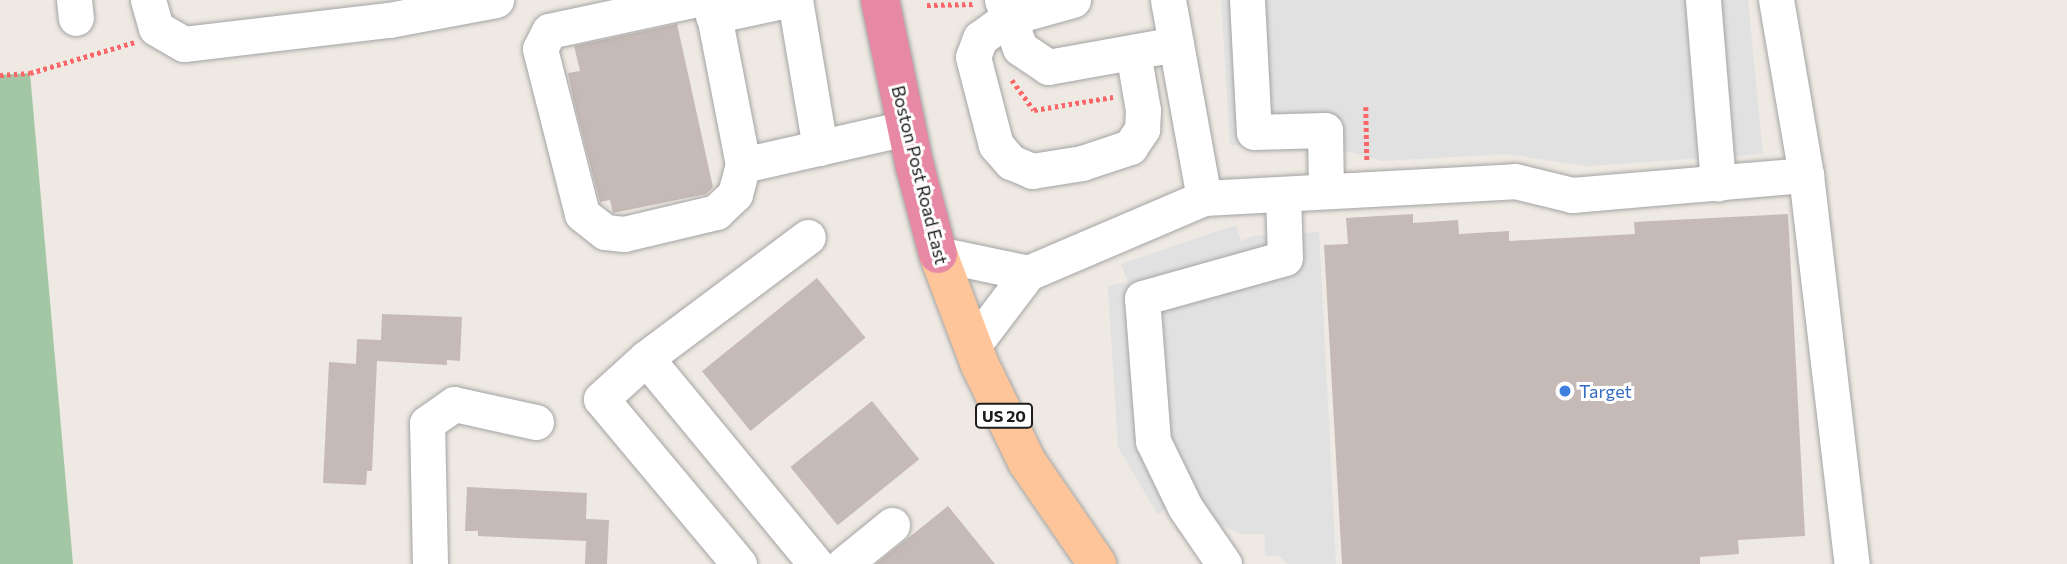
<!DOCTYPE html>
<html>
<head>
<meta charset="utf-8">
<style>
	body { margin:0 }
	#map { position:relative; width:2067px; height:564px; overflow:hidden; background:#eee9e2; font-family:Commissioner,sans-serif }
	div>[style] { position:absolute }
	[style*='--x'] { left:calc(var(--x)*1px); top:calc(var(--y)*1px); width:calc(var(--w)*1px); rotate:calc(var(--a)*1deg) }
	.cemetery>* { inset:0; background:#a3c7a4 }
	.parking>* { inset:0; background:#e1e1e1 }
	.building>* { inset:0; background:#c6bab6; transform-origin:0 0 }
	.path>* { height:4.5px; margin-top:-2.25px; transform-origin:0; background:repeating-linear-gradient(90deg,#fb6669 0 3.5px,transparent 0 7px) }
	.roads { filter:drop-shadow(0 0 2px #a4a4a4) drop-shadow(0 0 2px #a4a4a4) }
	.minor>* { height:35px; margin:-17.5px; padding:0 17.5px; transform-origin:17.5px; border-radius:17.5px; background:#fff }
	.major>* { height:38px; margin:-19px; padding:0 19px; transform-origin:19px; border-radius:19px; background:#fdc599 }
	.highway>* { height:38px; margin:-19px; padding:0 19px; transform-origin:19px; border-radius:19px; background:#e788a5 }
	.dots>* { width:19px; height:19px; translate:-50% -50%; box-sizing:border-box; border:4px solid #fff; border-radius:50% }
	span { translate:-50% -50%; white-space:nowrap; text-align:center; line-height:1.15; -webkit-text-stroke:6px #fff; paint-order:stroke }
	.shield-label span { padding:2px 5px; background:#fff; border:2px solid; border-radius:5px; -webkit-text-stroke-width:0 }
	.shield-label { font-size:16px; color:#1d1d1d; font-weight:700 }
	.street-label { font-size:18px; color:#1d1d1d }
	.shop-label { font-size:18px; color:#366cbe }
	.left { translate:0 -50%; text-align:left }
</style>
</head>
<body>
<div id="map">
	<div class="cemetery">
		<div style="clip-path:polygon(30px 73px,73px 564px,0 564px,0 75px)"></div>
	</div>
	<div class="parking">
		<div style="clip-path:polygon(1221px 0,1748px 0,1763px 154px,1587px 166px,1505px 154px,1383px 161px,1315px 143px,1230px 145px)"></div>
		<div style="clip-path:polygon(1236px 225px,1241px 241px,1253px 236px,1319px 232px,1336px 564px,1288px 564px,1278px 555px,1265px 557px,1265px 534px,1241px 534px,1171px 502px,1158px 515px,1118px 447px,1108px 286px,1128px 282px,1121px 264px)"></div>
	</div>
	<div class="building">
		<div style="clip-path:polygon(677px 24px,713px 187px,706px 194px,613px 213px,610px 200px,600px 202px,574px 102px,568px 73px,580px 71px,574px 46px)"></div>
		<div style="clip-path:polygon(1413px 214px,1413px 223px,1458px 220px,1459px 234px,1509px 231px,1509px 241px,1635px 234px,1634px 222px,1788px 214px,1805px 536px,1738px 540px,1739px 554px,1700px 557px,1700px 564px,1342px 564px,1324px 245px,1348px 244px,1346px 218px)"></div>
		<div style="left:817px;top:278px;width:77px;height:148px;rotate:51deg"></div>
		<div style="clip-path:polygon(382px 314px,462px 317px,460px 361px,447px 360px,447px 365px,377px 361px,372px 471px,367px 471px,366px 485px,323px 483px,329px 362px,356px 364px,357px 339px,381px 340px)"></div>
		<div style="left:872px;top:401px;width:75px;height:105px;rotate:51deg"></div>
		<div style="clip-path:polygon(467px 487px,587px 493px,586px 519px,609px 520px,607px 564px,585px 564px,586px 541px,478px 536px,478px 531px,465px 531px)"></div>
		<div style="clip-path:polygon(948px 506px,995px 564px,876px 564px,902px 543px)"></div>
	</div>
	<div class="path">
		<div style="--x:927;--y:5;--w:48;--a:-1.2"></div>
		<div style="--x:0;--y:75;--w:30;--a:-4"></div>
		<div style="--x:30;--y:73;--w:109;--a:-16.4"></div>
		<div style="--x:1012;--y:80;--w:37;--a:54"></div>
		<div style="--x:1034;--y:110;--w:80;--a:-9.3"></div>
		<div style="--x:1366;--y:107;--w:53;--a:88.9"></div>
	</div>
	<div class="roads">
		<div class="minor">
			<div style="--x:74;--y:0;--w:18;--a:84"></div>
			<div style="--x:148;--y:0;--w:29;--a:74"></div>
			<div style="--x:156;--y:28;--w:32;--a:30"></div>
			<div style="--x:184;--y:44;--w:206;--a:-6.7"></div>
			<div style="--x:389;--y:20;--w:109;--a:-10.6"></div>
			<div style="--x:693;--y:0;--w:147;--a:167.9"></div>
			<div style="--x:549;--y:31;--w:20;--a:117"></div>
			<div style="--x:540;--y:49;--w:170;--a:75.7"></div>
			<div style="--x:582;--y:214;--w:29;--a:38"></div>
			<div style="--x:605;--y:232;--w:19;--a:6"></div>
			<div style="--x:624;--y:234;--w:95;--a:-13.4"></div>
			<div style="--x:716;--y:212;--w:26;--a:-43"></div>
			<div style="--x:735;--y:194;--w:30;--a:-75"></div>
			<div style="--x:711;--y:0;--w:168;--a:79"></div>
			<div style="--x:743;--y:165;--w:167;--a:-12.8"></div>
			<div style="--x:795;--y:0;--w:150;--a:80.4"></div>
			<div style="--x:1002;--y:0;--w:51;--a:69.4"></div>
			<div style="--x:1020;--y:48;--w:34;--a:34"></div>
			<div style="--x:1048;--y:67;--w:130;--a:-10.2"></div>
			<div style="--x:1073;--y:0;--w:67;--a:164.5"></div>
			<div style="--x:1008;--y:18;--w:34;--a:144"></div>
			<div style="--x:980;--y:38;--w:20;--a:110"></div>
			<div style="--x:973;--y:57;--w:91;--a:75.4"></div>
			<div style="--x:996;--y:145;--w:23;--a:49"></div>
			<div style="--x:1011;--y:162;--w:23;--a:23"></div>
			<div style="--x:1032;--y:171;--w:51;--a:-9.1"></div>
			<div style="--x:1082;--y:163;--w:51;--a:-18.4"></div>
			<div style="--x:1130;--y:147;--w:22;--a:-56"></div>
			<div style="--x:1142;--y:129;--w:19;--a:-87"></div>
			<div style="--x:1143;--y:110;--w:59;--a:-99.8"></div>
			<div style="--x:1168;--y:0;--w:201;--a:79.7"></div>
			<div style="--x:1247;--y:0;--w:132;--a:87"></div>
			<div style="--x:1254;--y:132;--w:71;--a:-1.6"></div>
			<div style="--x:1325;--y:130;--w:61;--a:89.1"></div>
			<div style="--x:1703;--y:0;--w:184;--a:85.3"></div>
			<div style="--x:713;--y:16;--w:76;--a:-12.2"></div>
			<div style="--x:1806;--y:175;--w:392;--a:83.3"></div>
			<div style="--x:938;--y:254;--w:92;--a:11.9"></div>
			<div style="--x:972;--y:347;--w:93;--a:-52.9"></div>
			<div style="--x:1028;--y:273;--w:191;--a:-23.1"></div>
			<div style="--x:1204;--y:198;--w:311;--a:-3.1"></div>
			<div style="--x:1515;--y:181;--w:59;--a:13.8"></div>
			<div style="--x:1572;--y:195;--w:235;--a:-4.9"></div>
			<div style="--x:1806;--y:175;--w:178;--a:-99.7"></div>
			<div style="--x:646;--y:358;--w:202;--a:-36.8"></div>
			<div style="--x:430;--y:564;--w:141;--a:-91.2"></div>
			<div style="--x:427;--y:423;--w:33;--a:-35"></div>
			<div style="--x:454;--y:404;--w:84;--a:12.4"></div>
			<div style="--x:739;--y:564;--w:215;--a:-129.9"></div>
			<div style="--x:601;--y:399;--w:61;--a:-42.3"></div>
			<div style="--x:646;--y:358;--w:267;--a:50.5"></div>
			<div style="--x:844;--y:564;--w:62;--a:-39.1"></div>
			<div style="--x:1224;--y:564;--w:69;--a:-124.4"></div>
			<div style="--x:1185;--y:507;--w:73;--a:-115.9"></div>
			<div style="--x:1153;--y:441;--w:143;--a:-94.4"></div>
			<div style="--x:1142;--y:298;--w:148;--a:-15.6"></div>
			<div style="--x:1285;--y:258;--w:64;--a:-91.8"></div>
		</div>
		<div class="major">
			<div style="--x:938;--y:254;--w:119;--a:69.3"></div>
			<div style="--x:980;--y:365;--w:108;--a:64.1"></div>
			<div style="--x:1027;--y:462;--w:124;--a:55.5"></div>
		</div>
		<div class="highway">
			<div style="--x:880;--y:0;--w:171;--a:78.2"></div>
			<div style="--x:915;--y:167;--w:90;--a:75.2"></div>
		</div>
	</div>
	<div class="dots">
		<div style="left:1565px;top:391px;background:#3f7fe0"></div>
	</div>
	<div class="shield-label">
		<span style="left:1004px;top:416px">US 20</span>
	</div>
	<div class="street-label">
		<span style="left:920px;top:175px;rotate:76deg">Boston Post Road East</span>
	</div>
	<div class="shop-label">
		<span class="left" style="left:1579px;top:391px">Target</span>
	</div>
</div>
</body>
</html>
